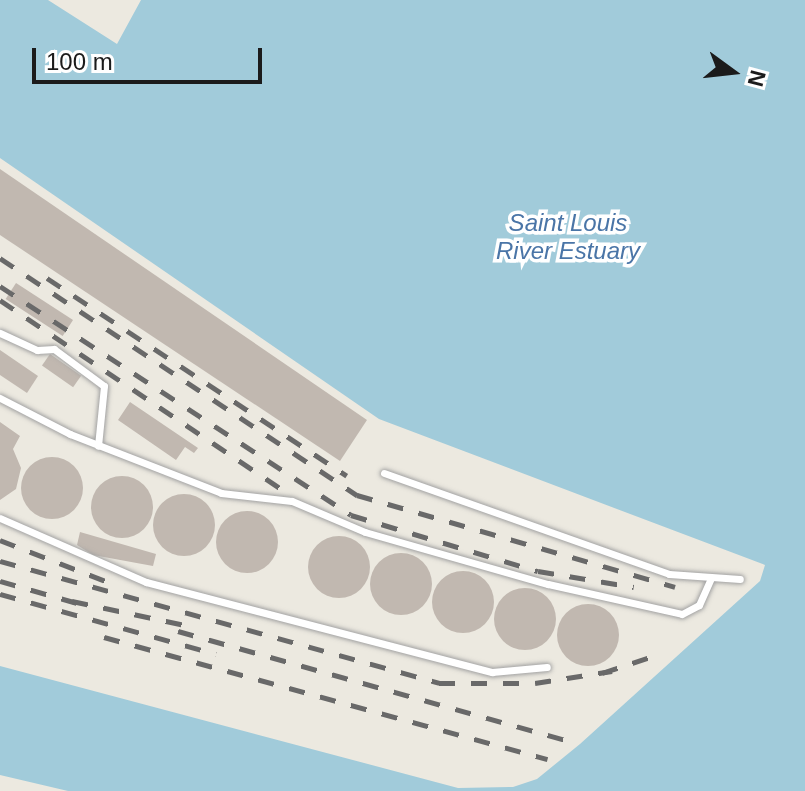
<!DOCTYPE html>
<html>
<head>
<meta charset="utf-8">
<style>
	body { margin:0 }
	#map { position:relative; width:805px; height:791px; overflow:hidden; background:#ece9e0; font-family:Arial,sans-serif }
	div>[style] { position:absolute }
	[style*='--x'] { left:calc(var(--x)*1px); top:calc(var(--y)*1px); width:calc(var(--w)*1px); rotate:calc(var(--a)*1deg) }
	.water>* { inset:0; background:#a1cbda }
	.building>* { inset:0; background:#c1b8b0; transform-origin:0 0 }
	.round { border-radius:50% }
	.roads { filter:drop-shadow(0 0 2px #a2a2a2) drop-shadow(0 0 2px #a2a2a2) }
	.lane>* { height:7px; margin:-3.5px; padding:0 3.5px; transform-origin:3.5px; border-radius:3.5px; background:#fff }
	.rail>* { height:5px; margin-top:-2.5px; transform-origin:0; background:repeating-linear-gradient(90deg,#696969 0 16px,transparent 0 32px) }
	span { translate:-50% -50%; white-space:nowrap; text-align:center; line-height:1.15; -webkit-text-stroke:7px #fff; paint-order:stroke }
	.water-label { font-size:24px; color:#4a75a7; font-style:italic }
	.north { position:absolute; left:693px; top:32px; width:80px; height:80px; -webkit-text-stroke:6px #fff; paint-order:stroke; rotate:105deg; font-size:22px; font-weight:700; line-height:32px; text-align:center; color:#1b1b1b }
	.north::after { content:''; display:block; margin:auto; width:28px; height:36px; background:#1b1b1b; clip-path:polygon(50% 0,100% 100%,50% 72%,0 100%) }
	.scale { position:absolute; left:32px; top:48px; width:230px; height:36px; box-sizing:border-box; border:4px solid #1b1b1b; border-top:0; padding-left:10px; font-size:24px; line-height:28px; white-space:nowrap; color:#1b1b1b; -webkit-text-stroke:6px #fff; paint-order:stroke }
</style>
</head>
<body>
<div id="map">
	<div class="water">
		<div style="clip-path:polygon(0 0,48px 0,117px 44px,141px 0,805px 0,805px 791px,68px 791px,0 775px,0 666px,458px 788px,513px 787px,537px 779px,580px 744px,760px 581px,765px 565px,379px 419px,0 158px)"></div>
	</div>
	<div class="building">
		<div style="clip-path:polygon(0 169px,367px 420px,340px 461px,0 235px)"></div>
		<div style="left:16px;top:283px;width:68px;height:19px;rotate:33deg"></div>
		<div style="clip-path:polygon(0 350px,38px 376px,27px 393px,0 375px)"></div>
		<div style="left:50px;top:354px;width:38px;height:14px;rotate:35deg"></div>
		<div style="clip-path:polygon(130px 402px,198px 448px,194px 453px,185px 447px,176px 460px,118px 420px)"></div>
		<div style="clip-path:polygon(0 422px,20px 436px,13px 449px,21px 468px,16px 489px,0 500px)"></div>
		<div class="round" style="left:21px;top:457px;width:62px;height:62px"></div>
		<div class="round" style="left:91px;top:476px;width:62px;height:62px"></div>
		<div class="round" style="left:153px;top:494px;width:62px;height:62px"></div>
		<div class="round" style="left:216px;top:511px;width:62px;height:62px"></div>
		<div style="clip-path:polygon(80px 532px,156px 554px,153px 566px,93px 555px,77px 545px)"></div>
		<div class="round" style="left:308px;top:536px;width:62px;height:62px"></div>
		<div class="round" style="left:370px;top:553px;width:62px;height:62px"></div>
		<div class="round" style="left:432px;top:571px;width:62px;height:62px"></div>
		<div class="round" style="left:494px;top:588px;width:62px;height:62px"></div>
		<div class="round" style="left:557px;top:604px;width:62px;height:62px"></div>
	</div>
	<div class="roads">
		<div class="lane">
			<div style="--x:0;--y:333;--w:41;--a:24.7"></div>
			<div style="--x:37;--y:350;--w:17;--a:-3"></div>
			<div style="--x:54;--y:349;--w:62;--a:36.5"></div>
			<div style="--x:104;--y:386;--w:60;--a:95.7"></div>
			<div style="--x:0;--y:398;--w:79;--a:27.2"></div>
			<div style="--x:70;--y:434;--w:162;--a:21.3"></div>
			<div style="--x:221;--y:493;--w:71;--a:6.4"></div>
			<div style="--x:292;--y:501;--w:79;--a:23"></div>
			<div style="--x:365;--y:532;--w:190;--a:15.9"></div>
			<div style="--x:548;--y:584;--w:137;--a:12.6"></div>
			<div style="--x:682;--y:614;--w:19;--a:-28"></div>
			<div style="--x:699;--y:605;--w:30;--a:-66"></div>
			<div style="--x:384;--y:473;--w:302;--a:19.5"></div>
			<div style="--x:669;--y:574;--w:71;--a:4"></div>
			<div style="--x:0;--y:518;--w:159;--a:23.7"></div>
			<div style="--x:146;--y:582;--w:358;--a:14.6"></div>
			<div style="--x:492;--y:672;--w:55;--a:-5.2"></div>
		</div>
	</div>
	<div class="rail">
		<div style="--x:0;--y:258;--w:429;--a:33.6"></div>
		<div style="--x:357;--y:495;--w:331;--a:16.1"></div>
		<div style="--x:47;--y:278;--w:359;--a:33.4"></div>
		<div style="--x:0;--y:286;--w:419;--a:33.1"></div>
		<div style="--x:351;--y:515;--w:195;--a:16.7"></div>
		<div style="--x:538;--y:571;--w:97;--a:9.5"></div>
		<div style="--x:0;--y:300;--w:341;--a:33.9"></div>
		<div style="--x:0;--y:540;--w:124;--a:21.2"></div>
		<div style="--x:0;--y:561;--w:456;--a:15.5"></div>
		<div style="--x:439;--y:683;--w:96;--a:0"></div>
		<div style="--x:535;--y:683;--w:78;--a:-8.9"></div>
		<div style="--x:0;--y:581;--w:84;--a:15.9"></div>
		<div style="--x:0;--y:594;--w:224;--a:15.5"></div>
		<div style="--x:72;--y:601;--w:125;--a:12"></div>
		<div style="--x:178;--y:631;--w:404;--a:15.7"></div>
		<div style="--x:104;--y:637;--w:460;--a:15.4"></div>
		<div style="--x:602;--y:673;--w:60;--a:-18.4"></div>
	</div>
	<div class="water-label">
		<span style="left:568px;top:237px">Saint Louis<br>River Estuary</span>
	</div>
	<div class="north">N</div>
	<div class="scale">100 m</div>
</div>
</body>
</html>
